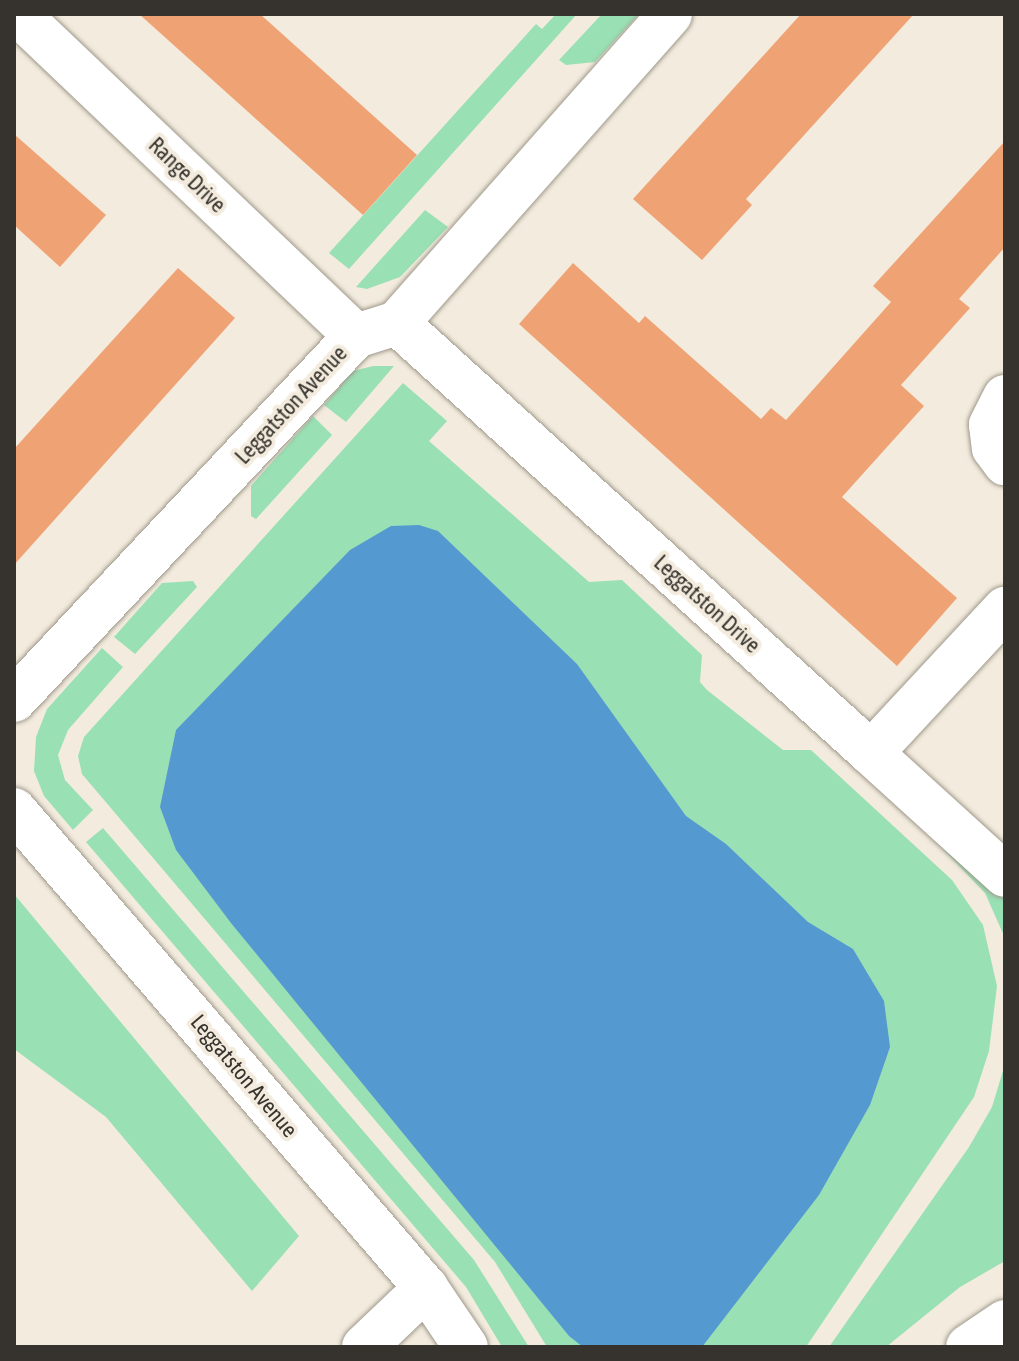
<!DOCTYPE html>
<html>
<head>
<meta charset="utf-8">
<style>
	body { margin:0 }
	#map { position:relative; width:1019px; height:1361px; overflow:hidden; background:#f3ecde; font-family:"Asap Condensed",sans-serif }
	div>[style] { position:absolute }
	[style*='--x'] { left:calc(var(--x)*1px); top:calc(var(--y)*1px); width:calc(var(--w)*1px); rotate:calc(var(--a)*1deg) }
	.green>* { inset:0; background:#99e0b4 }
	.water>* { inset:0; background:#5599d1 }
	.building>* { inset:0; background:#efa375 }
	.roads { filter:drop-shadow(0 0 2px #9e988b) drop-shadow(0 0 2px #9e988b) }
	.minor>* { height:44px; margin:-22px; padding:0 22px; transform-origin:22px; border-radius:22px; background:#fff }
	span { translate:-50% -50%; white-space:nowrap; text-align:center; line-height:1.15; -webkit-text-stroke:8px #f3ecde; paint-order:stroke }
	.street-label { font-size:22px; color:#36332e }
	.frame { position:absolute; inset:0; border:16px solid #36332e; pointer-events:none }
</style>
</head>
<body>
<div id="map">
	<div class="green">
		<div style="clip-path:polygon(556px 14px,577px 14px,349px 269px,329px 253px,536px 24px,542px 29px)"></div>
		<div style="clip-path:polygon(602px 14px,639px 14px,595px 62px,566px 65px,559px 60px)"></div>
		<div style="clip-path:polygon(425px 210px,448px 227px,400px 277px,367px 289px,356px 287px)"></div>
		<div style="clip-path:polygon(373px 366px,394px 366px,346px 422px,324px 405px,353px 371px)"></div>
		<div style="clip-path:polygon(403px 383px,447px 421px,429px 441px,589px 582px,622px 580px,702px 655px,700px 682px,707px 690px,783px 750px,811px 750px,952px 880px,983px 925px,997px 986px,989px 1051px,974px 1097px,806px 1347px,547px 1347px,495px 1262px,82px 774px,78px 756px,84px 737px)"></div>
		<div style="clip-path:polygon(313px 416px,332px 435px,256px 519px,251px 516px,251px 486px)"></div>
		<div style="clip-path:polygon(193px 581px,197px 587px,135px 654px,114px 637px,162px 583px)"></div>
		<div style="clip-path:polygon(102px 648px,123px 667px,68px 730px,58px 755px,65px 780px,93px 810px,73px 830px,44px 796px,34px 771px,36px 737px,47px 709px)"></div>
		<div style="clip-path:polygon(896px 789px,1005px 896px,1005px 938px,985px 893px,892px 796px)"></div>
		<div style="clip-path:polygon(103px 828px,474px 1260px,529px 1347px,502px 1347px,466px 1287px,86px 842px)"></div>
		<div style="clip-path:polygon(14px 894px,299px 1236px,252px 1291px,106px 1117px,14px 1049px)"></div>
		<div style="clip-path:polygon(1005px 1064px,1005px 1261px,960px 1287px,886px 1347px,829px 1347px,969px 1147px,992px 1107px)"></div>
	</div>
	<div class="water">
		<div style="clip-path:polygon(419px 525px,438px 531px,577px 664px,686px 816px,726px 844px,808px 922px,853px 949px,884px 1001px,890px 1047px,870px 1105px,819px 1195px,702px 1347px,583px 1347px,569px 1336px,231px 923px,176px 850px,160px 807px,176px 730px,350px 550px,391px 526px)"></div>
	</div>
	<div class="building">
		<div style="clip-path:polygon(139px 14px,260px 14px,417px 155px,363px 215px)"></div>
		<div style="clip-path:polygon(801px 14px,914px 14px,746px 199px,752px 205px,702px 260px,633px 199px)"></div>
		<div style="clip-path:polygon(14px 134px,106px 215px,60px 267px,14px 225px)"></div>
		<div style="clip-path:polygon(1005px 141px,1005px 247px,959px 299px,970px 308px,901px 385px,924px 406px,842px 497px,957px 598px,897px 666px,519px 324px,573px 263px,639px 323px,645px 316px,761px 419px,771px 408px,786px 420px,891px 302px,873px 286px)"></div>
		<div style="clip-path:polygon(178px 268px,235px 318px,14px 565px,14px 449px)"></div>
	</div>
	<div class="roads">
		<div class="minor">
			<div style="--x:18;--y:14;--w:467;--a:43.6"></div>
			<div style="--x:397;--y:323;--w:640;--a:42.21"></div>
			<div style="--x:871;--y:753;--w:197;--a:-47.1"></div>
			<div style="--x:1005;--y:397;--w:31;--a:117"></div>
			<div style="--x:991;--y:425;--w:23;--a:83"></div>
			<div style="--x:994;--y:448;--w:19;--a:54"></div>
			<div style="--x:14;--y:700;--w:499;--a:-46.8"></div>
			<div style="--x:356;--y:336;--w:43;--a:-17.6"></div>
			<div style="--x:397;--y:323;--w:412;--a:-48.5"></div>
			<div style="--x:871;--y:753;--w:181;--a:42.3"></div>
			<div style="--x:14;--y:810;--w:631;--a:49.24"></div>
			<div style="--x:426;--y:1288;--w:71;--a:55.9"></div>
			<div style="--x:364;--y:1347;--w:86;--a:-43.6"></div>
			<div style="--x:968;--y:1347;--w:45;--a:-34"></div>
		</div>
	</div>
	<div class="street-label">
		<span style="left:187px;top:175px;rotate:44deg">Range Drive</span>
		<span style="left:291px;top:405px;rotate:-47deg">Leggatston Avenue</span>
		<span style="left:707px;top:604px;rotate:42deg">Leggatston Drive</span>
		<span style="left:244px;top:1076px;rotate:50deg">Leggatston Avenue</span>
	</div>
	<div class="frame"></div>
</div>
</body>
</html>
